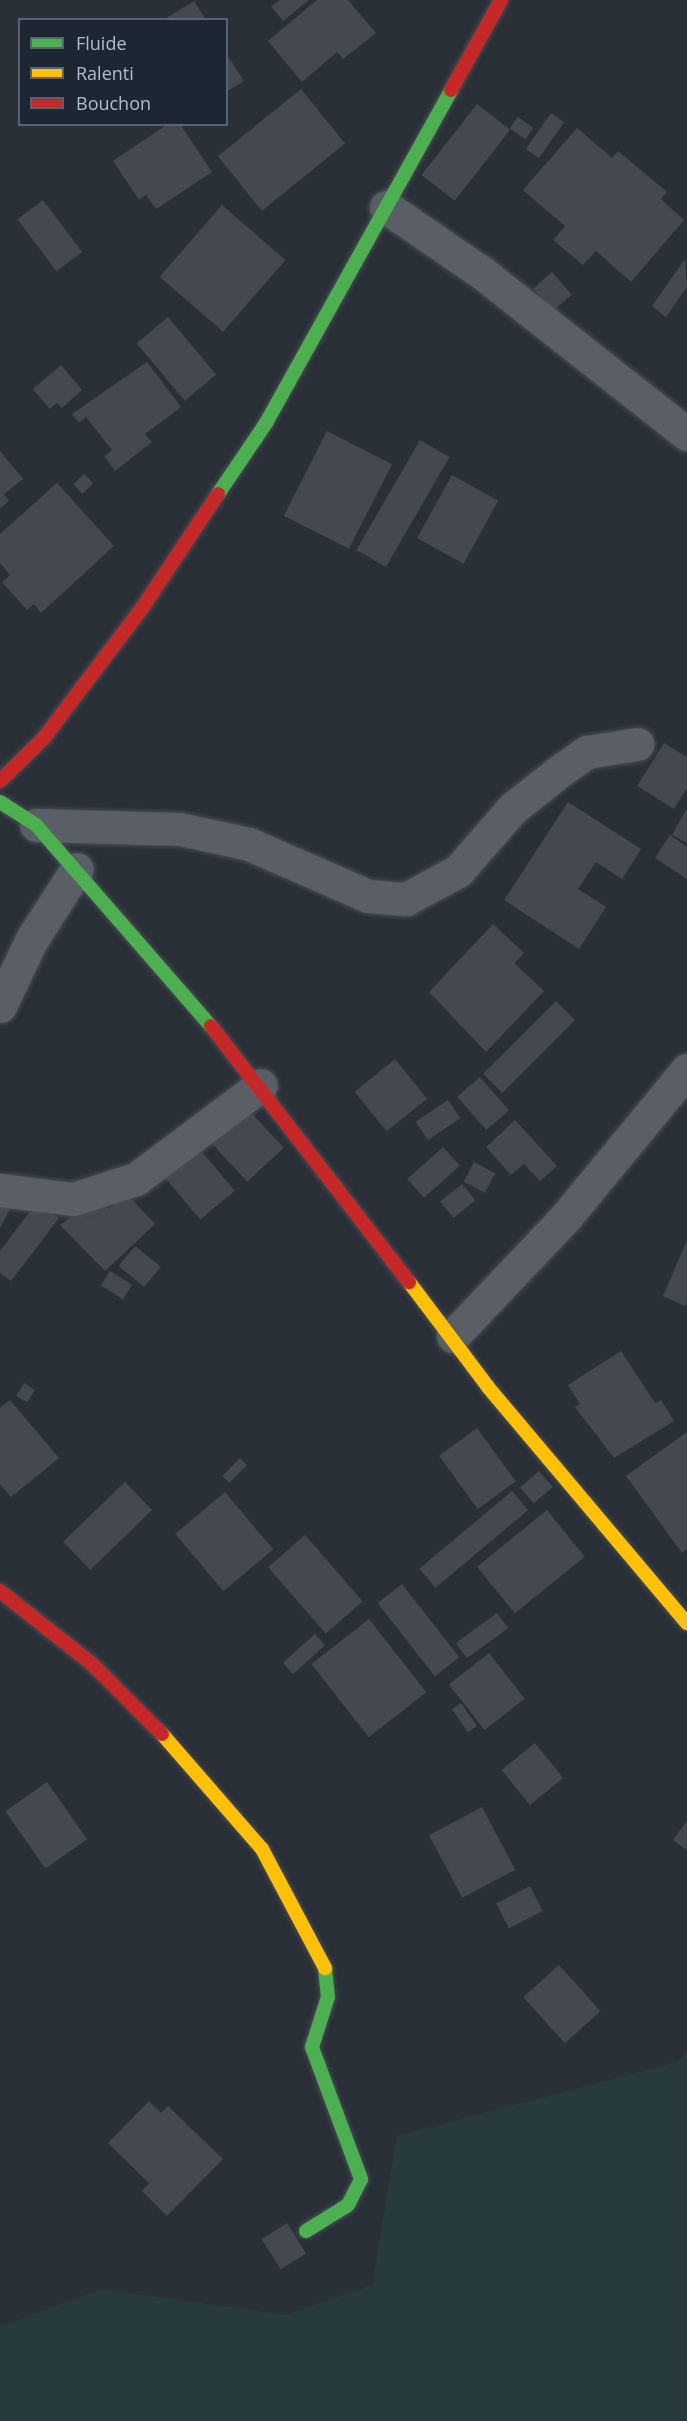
<!DOCTYPE html>
<html>
<head>
<meta charset="utf-8">
<style>
	body { margin:0 }
	#map { position:relative; width:687px; height:2421px; overflow:hidden; background:#2a3038; font-family:"Open Sans",sans-serif }
	div>[style] { position:absolute }
	[style*='--x'] { left:calc(var(--x)*1px); top:calc(var(--y)*1px); width:calc(var(--w)*1px); rotate:calc(var(--a)*1deg) }
	.green>* { inset:0; background:#273a3e }
	.building>* { inset:0; background:#444950; transform-origin:0 0 }
	.roads { filter:drop-shadow(0 0 2px #484c53) drop-shadow(0 0 2px #484c53) }
	.street>* { height:33px; margin:-16.5px; padding:0 16.5px; transform-origin:16.5px; border-radius:16.5px; background:#5a5e66 }
	.fast>* { height:14px; margin:-7px; padding:0 7px; transform-origin:7px; border-radius:7px; background:#4caf50 }
	.slow>* { height:14px; margin:-7px; padding:0 7px; transform-origin:7px; border-radius:7px; background:#ffc107 }
	.jam>* { height:14px; margin:-7px; padding:0 7px; transform-origin:7px; border-radius:7px; background:#c62828 }
	span { translate:-50% -50%; white-space:nowrap; text-align:center; line-height:1.15; -webkit-text-stroke:5px #1d2633; paint-order:stroke }
	.legend { position:absolute; left:18px; top:18px; width:210px; height:108px; box-sizing:border-box; background:#1d2633; border:2px solid #59626f; margin:0; padding:8px 10px; list-style:none; font-size:18px; color:#b4bcc9 }
	.legend li { display:flex; align-items:center; gap:12px; height:30px }
	.legend b { width:30px; border:2px solid #59626f }
</style>
</head>
<body>
<div id="map">
	<div class="green">
		<div style="clip-path:polygon(687px 2052px,687px 2421px,0 2421px,0 2327px,101px 2289px,286px 2315px,372px 2285px,397px 2136px,677px 2062px)"></div>
	</div>
	<div class="building">
		<div style="clip-path:polygon(280px 0,309px 0,283px 21px,271px 6px)"></div>
		<div style="clip-path:polygon(317px 0,348px 0,376px 33px,343px 59px,337px 52px,302px 82px,268px 41px)"></div>
		<div style="clip-path:polygon(194px 1px,206px 20px,163px 20px)"></div>
		<div style="clip-path:polygon(226px 53px,244px 81px,226px 92px)"></div>
		<div style="left:301px;top:89px;width:70px;height:107px;rotate:51deg"></div>
		<div style="left:477px;top:104px;width:42px;height:90px;rotate:38deg"></div>
		<div style="left:551px;top:113px;width:16px;height:44px;rotate:35deg"></div>
		<div style="left:518px;top:117px;width:19px;height:14px;rotate:36deg"></div>
		<div style="clip-path:polygon(168px 124px,180px 124px,212px 172px,156px 209px,146px 195px,139px 200px,113px 161px)"></div>
		<div style="clip-path:polygon(577px 128px,612px 158px,618px 151px,667px 192px,661px 199px,684px 220px,631px 282px,596px 251px,583px 265px,553px 240px,565px 226px,523px 190px)"></div>
		<div style="left:43px;top:200px;width:65px;height:32px;rotate:53deg"></div>
		<div style="left:222px;top:205px;width:84px;height:95px;rotate:41deg"></div>
		<div style="clip-path:polygon(685px 259px,687px 287px,666px 317px,652px 306px)"></div>
		<div style="left:552px;top:272px;width:30px;height:25px;rotate:49deg"></div>
		<div style="left:168px;top:317px;width:75px;height:41px;rotate:50deg"></div>
		<div style="clip-path:polygon(147px 362px,181px 407px,145px 434px,152px 442px,115px 471px,104px 456px,112px 450px,86px 417px,79px 423px,72px 414px)"></div>
		<div style="clip-path:polygon(61px 365px,82px 390px,62px 408px,57px 403px,50px 409px,33px 389px)"></div>
		<div style="left:327px;top:431px;width:73px;height:95px;rotate:27deg"></div>
		<div style="left:420px;top:440px;width:34px;height:127px;rotate:30deg"></div>
		<div style="clip-path:polygon(0 451px,23px 479px,4px 494px,9px 501px,0 508px)"></div>
		<div style="left:84px;top:474px;width:13px;height:15px;rotate:45deg"></div>
		<div style="left:452px;top:475px;width:53px;height:72px;rotate:29deg"></div>
		<div style="clip-path:polygon(57px 483px,114px 546px,41px 613px,34px 604px,27px 610px,2px 582px,10px 575px,0 563px,0 534px)"></div>
		<div style="clip-path:polygon(664px 743px,687px 757px,687px 788px,674px 809px,637px 786px)"></div>
		<div style="clip-path:polygon(568px 802px,641px 849px,622px 879px,596px 862px,578px 889px,606px 907px,579px 949px,504px 900px)"></div>
		<div style="clip-path:polygon(687px 808px,687px 843px,672px 835px)"></div>
		<div style="clip-path:polygon(670px 835px,687px 847px,687px 879px,655px 858px)"></div>
		<div style="clip-path:polygon(493px 924px,524px 953px,514px 963px,544px 991px,486px 1052px,429px 992px)"></div>
		<div style="left:556px;top:1001px;width:27px;height:103px;rotate:45deg"></div>
		<div style="left:395px;top:1059px;width:51px;height:52px;rotate:51deg"></div>
		<div style="left:480px;top:1077px;width:44px;height:30px;rotate:49deg"></div>
		<div style="left:448px;top:1100px;width:22px;height:39px;rotate:56deg"></div>
		<div style="left:245px;top:1106px;width:57px;height:50px;rotate:47deg"></div>
		<div style="clip-path:polygon(515px 1120px,557px 1166px,540px 1181px,524px 1164px,511px 1175px,486px 1147px)"></div>
		<div style="left:198px;top:1147px;width:57px;height:45px;rotate:50deg"></div>
		<div style="left:443px;top:1147px;width:25px;height:48px;rotate:48deg"></div>
		<div style="left:474px;top:1162px;width:24px;height:22px;rotate:28deg"></div>
		<div style="left:462px;top:1184px;width:21px;height:28px;rotate:51deg"></div>
		<div style="clip-path:polygon(126px 1193px,155px 1224px,105px 1271px,60px 1225px,98px 1198px,109px 1209px)"></div>
		<div style="clip-path:polygon(0 1199px,12px 1205px,0 1228px)"></div>
		<div style="clip-path:polygon(37px 1202px,59px 1218px,11px 1281px,0 1273px,0 1251px)"></div>
		<div style="clip-path:polygon(687px 1240px,687px 1302px,685px 1306px,663px 1296px)"></div>
		<div style="left:135px;top:1246px;width:33px;height:26px;rotate:39deg"></div>
		<div style="left:110px;top:1271px;width:26px;height:17px;rotate:32deg"></div>
		<div style="clip-path:polygon(621px 1351px,655px 1403px,661px 1400px,674px 1421px,614px 1458px,575px 1407px,580px 1404px,568px 1385px)"></div>
		<div style="left:24px;top:1383px;width:13px;height:15px;rotate:32deg"></div>
		<div style="clip-path:polygon(10px 1400px,59px 1458px,11px 1497px,0 1484px,0 1408px)"></div>
		<div style="left:477px;top:1428px;width:66px;height:47px;rotate:54deg"></div>
		<div style="clip-path:polygon(687px 1432px,687px 1549px,682px 1553px,626px 1476px)"></div>
		<div style="left:240px;top:1458px;width:10px;height:25px;rotate:45deg"></div>
		<div style="left:539px;top:1471px;width:21px;height:25px;rotate:49deg"></div>
		<div style="left:125px;top:1482px;width:39px;height:86px;rotate:46deg"></div>
		<div style="left:512px;top:1491px;width:25px;height:121px;rotate:50deg"></div>
		<div style="left:225px;top:1492px;width:75px;height:65px;rotate:50deg"></div>
		<div style="left:547px;top:1510px;width:60px;height:90px;rotate:51deg"></div>
		<div style="left:305px;top:1535px;width:88px;height:49px;rotate:49deg"></div>
		<div style="left:402px;top:1584px;width:93px;height:31px;rotate:52deg"></div>
		<div style="left:497px;top:1613px;width:19px;height:51px;rotate:54deg"></div>
		<div style="left:369px;top:1619px;width:93px;height:73px;rotate:52deg"></div>
		<div style="left:315px;top:1634px;width:15px;height:43px;rotate:48deg"></div>
		<div style="left:489px;top:1653px;width:58px;height:51px;rotate:52deg"></div>
		<div style="left:461px;top:1703px;width:28px;height:11px;rotate:55deg"></div>
		<div style="left:535px;top:1743px;width:45px;height:43px;rotate:51deg"></div>
		<div style="left:47px;top:1782px;width:70px;height:51px;rotate:55deg"></div>
		<div style="left:482px;top:1807px;width:71px;height:60px;rotate:62deg"></div>
		<div style="clip-path:polygon(687px 1821px,687px 1850px,673px 1840px)"></div>
		<div style="left:530px;top:1886px;width:28px;height:38px;rotate:63deg"></div>
		<div style="left:559px;top:1965px;width:62px;height:48px;rotate:48deg"></div>
		<div style="clip-path:polygon(149px 2101px,161px 2113px,168px 2106px,223px 2159px,167px 2216px,142px 2191px,149px 2183px,108px 2143px)"></div>
		<div style="left:287px;top:2223px;width:36px;height:30px;rotate:58deg"></div>
	</div>
	<div class="roads">
		<div class="street">
			<div style="--x:386;--y:207;--w:115;--a:34.4"></div>
			<div style="--x:481;--y:272;--w:262;--a:38.2"></div>
			<div style="--x:36;--y:825;--w:144;--a:1.6"></div>
			<div style="--x:180;--y:829;--w:71;--a:12.3"></div>
			<div style="--x:249;--y:844;--w:130;--a:23.6"></div>
			<div style="--x:368;--y:896;--w:38;--a:5"></div>
			<div style="--x:406;--y:899;--w:59;--a:-28.3"></div>
			<div style="--x:458;--y:871;--w:84;--a:-48.9"></div>
			<div style="--x:513;--y:808;--w:61;--a:-38.4"></div>
			<div style="--x:561;--y:770;--w:32;--a:-35"></div>
			<div style="--x:587;--y:752;--w:51;--a:-9.1"></div>
			<div style="--x:0;--y:1006;--w:74;--a:-64.5"></div>
			<div style="--x:32;--y:939;--w:83;--a:-57.3"></div>
			<div style="--x:0;--y:1190;--w:74;--a:7"></div>
			<div style="--x:73;--y:1199;--w:66;--a:-17.6"></div>
			<div style="--x:136;--y:1179;--w:156;--a:-36.9"></div>
			<div style="--x:453;--y:1336;--w:163;--a:-46.5"></div>
			<div style="--x:565;--y:1218;--w:192;--a:-50.5"></div>
		</div>
		<div class="fast">
			<div style="--x:218;--y:494;--w:86;--a:-55.9"></div>
			<div style="--x:266;--y:423;--w:381;--a:-60.9"></div>
			<div style="--x:0;--y:802;--w:43;--a:32.6"></div>
			<div style="--x:36;--y:825;--w:267;--a:49"></div>
			<div style="--x:306;--y:2231;--w:49;--a:-31.8"></div>
			<div style="--x:348;--y:2205;--w:29;--a:-63"></div>
			<div style="--x:361;--y:2179;--w:141;--a:-110.4"></div>
			<div style="--x:312;--y:2047;--w:52;--a:-72.3"></div>
			<div style="--x:328;--y:1997;--w:29;--a:-96"></div>
		</div>
		<div class="slow">
			<div style="--x:409;--y:1282;--w:131;--a:53"></div>
			<div style="--x:488;--y:1387;--w:309;--a:49.9"></div>
			<div style="--x:162;--y:1734;--w:152;--a:49"></div>
			<div style="--x:262;--y:1849;--w:135;--a:62.1"></div>
		</div>
		<div class="jam">
			<div style="--x:451;--y:90;--w:103;--a:-60.9"></div>
			<div style="--x:0;--y:781;--w:60;--a:-44.3"></div>
			<div style="--x:43;--y:739;--w:164;--a:-52.9"></div>
			<div style="--x:142;--y:608;--w:137;--a:-56.3"></div>
			<div style="--x:211;--y:1026;--w:324;--a:52.3"></div>
			<div style="--x:0;--y:1591;--w:117;--a:38.4"></div>
			<div style="--x:92;--y:1664;--w:99;--a:45"></div>
		</div>
	</div>
	<ul class="legend">
	<li><b style="height:8px;background:#4caf50"></b>Fluide</li>
	<li><b style="height:8px;background:#ffc107"></b>Ralenti</li>
	<li><b style="height:8px;background:#c62828"></b>Bouchon</li>
	</ul>
</div>
</body>
</html>
